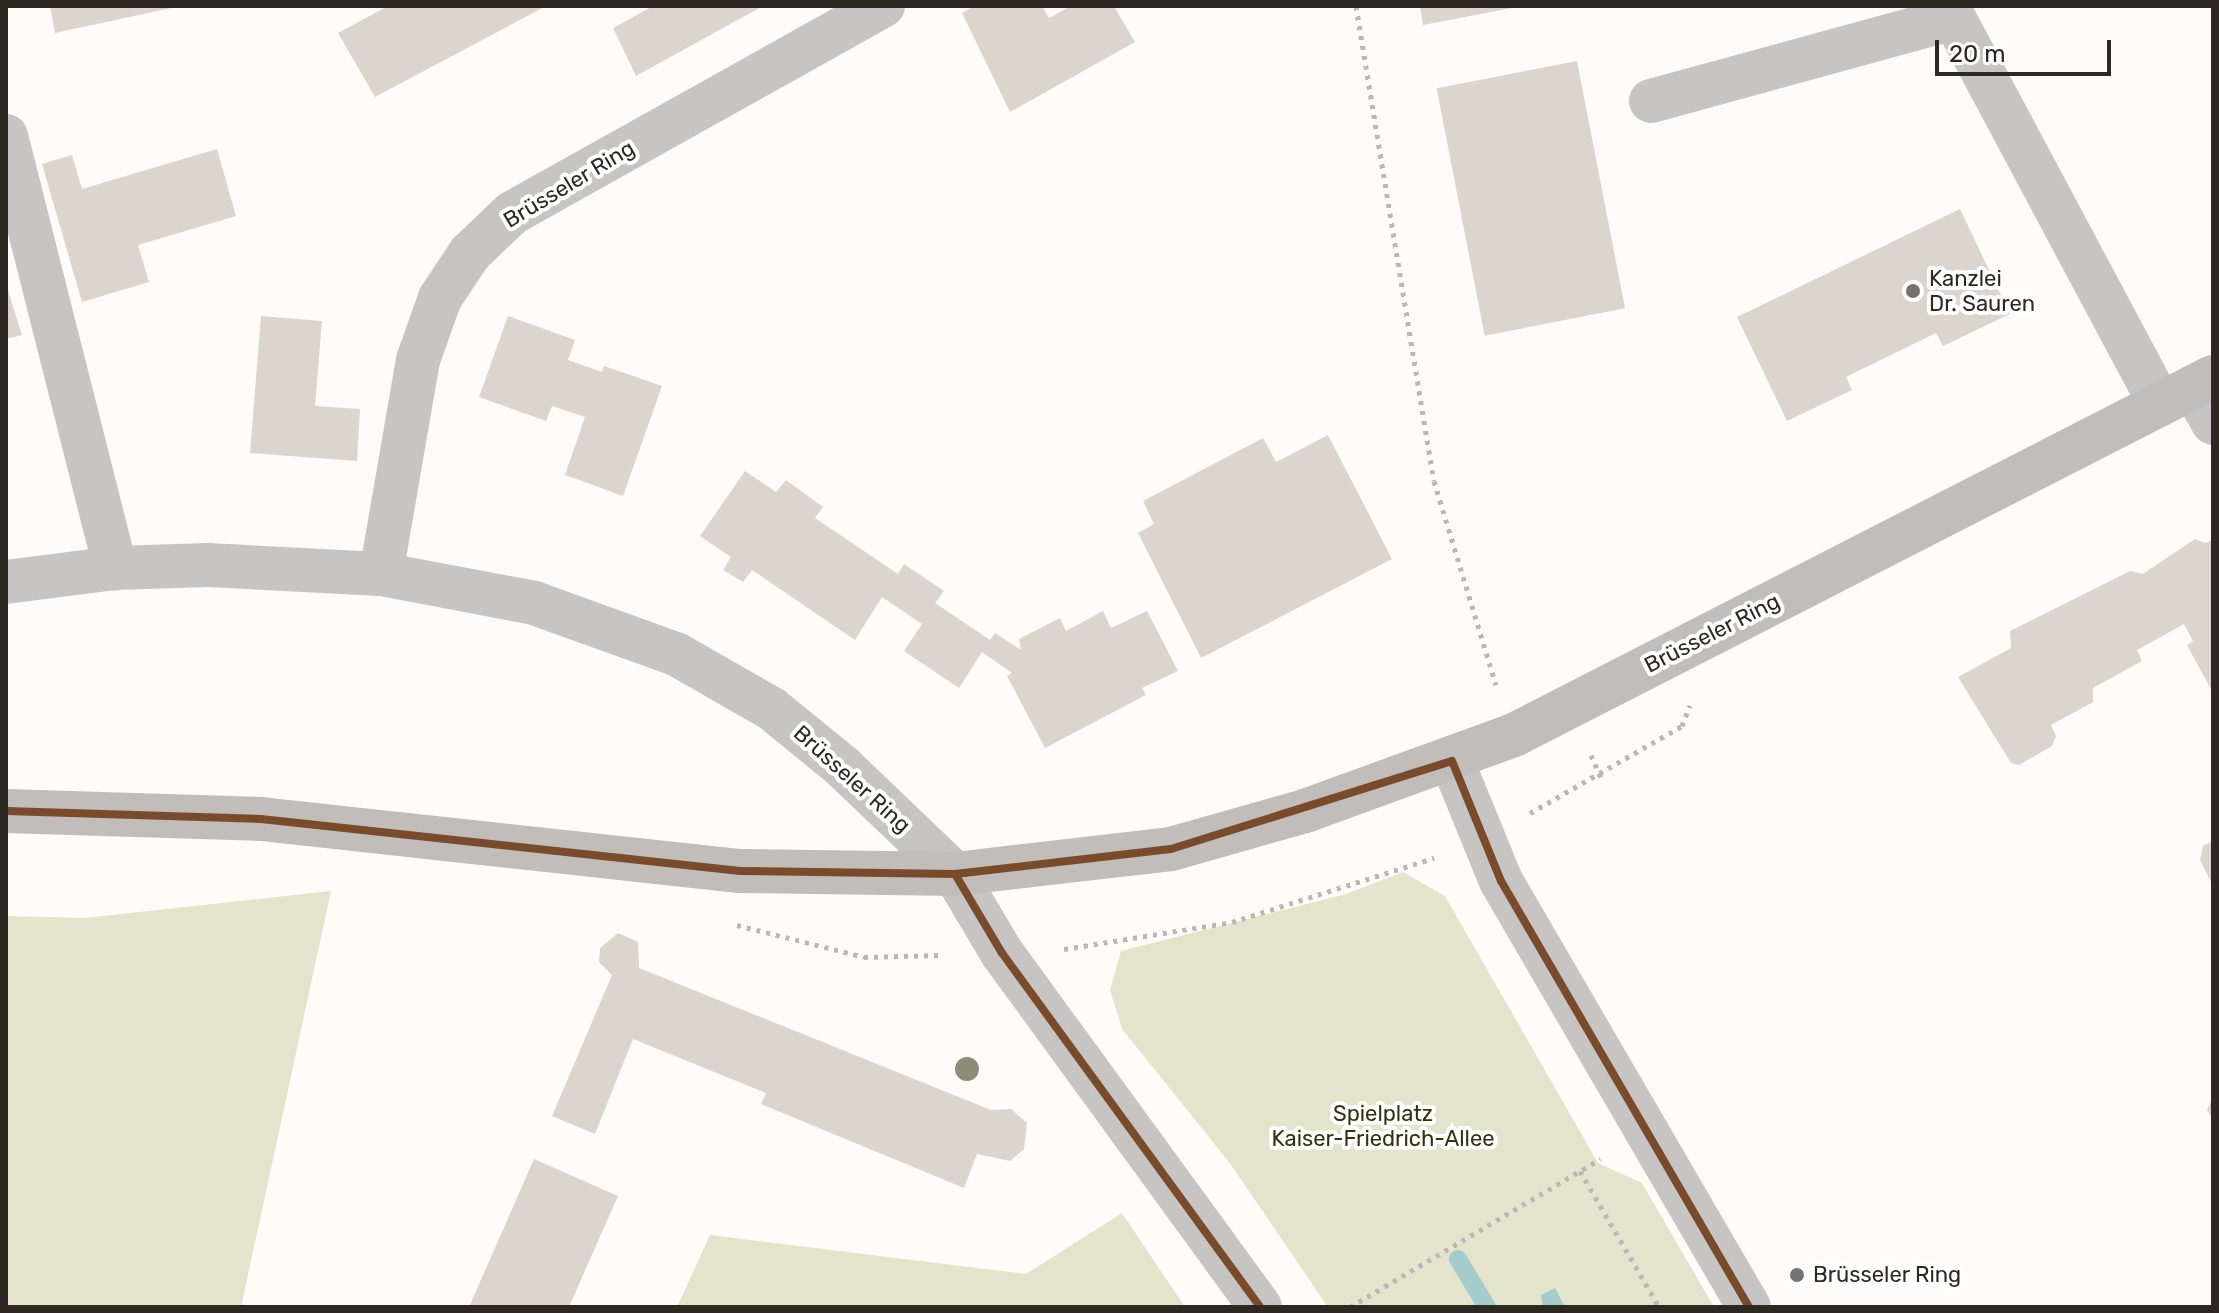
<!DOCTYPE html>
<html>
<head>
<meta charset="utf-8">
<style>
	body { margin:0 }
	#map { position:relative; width:2219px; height:1313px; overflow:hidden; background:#fefbf9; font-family:Rubik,sans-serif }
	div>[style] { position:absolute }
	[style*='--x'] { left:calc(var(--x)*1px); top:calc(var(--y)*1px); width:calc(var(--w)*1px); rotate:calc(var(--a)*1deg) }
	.green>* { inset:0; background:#e4e4cd }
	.water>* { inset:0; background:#a4cccc }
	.stream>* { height:18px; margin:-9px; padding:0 9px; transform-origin:9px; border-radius:9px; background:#a4cccc }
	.building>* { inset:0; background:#dcd5cd; transform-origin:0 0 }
	.path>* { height:5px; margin-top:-2.5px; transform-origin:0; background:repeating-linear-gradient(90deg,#bab8b6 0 4px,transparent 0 10px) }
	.minor>* { height:44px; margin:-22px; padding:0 22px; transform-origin:22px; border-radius:22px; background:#c7c5c3 }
	.major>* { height:44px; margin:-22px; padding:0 22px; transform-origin:22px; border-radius:22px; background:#c1bdba }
	.bus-1>* { height:8px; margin:-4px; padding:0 4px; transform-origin:4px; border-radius:4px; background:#7a4b2a }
	.trees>* { width:24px; height:24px; margin:-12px; border-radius:50%; background:#8d8c78 }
	.dots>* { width:22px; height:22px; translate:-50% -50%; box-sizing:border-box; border:4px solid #fff; border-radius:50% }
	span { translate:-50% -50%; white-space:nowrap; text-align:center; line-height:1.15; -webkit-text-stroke:8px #fff; paint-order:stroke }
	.street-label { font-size:22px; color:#2e2822 }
	.poi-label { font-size:22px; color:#2e2822 }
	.left { translate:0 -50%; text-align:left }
	.park-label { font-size:22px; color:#31320e }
	.frame { position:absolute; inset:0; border:8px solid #2e2822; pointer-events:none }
	.scale { position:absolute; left:1935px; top:40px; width:176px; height:36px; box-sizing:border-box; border:4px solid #2e2822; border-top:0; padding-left:10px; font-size:24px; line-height:28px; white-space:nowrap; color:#2e2822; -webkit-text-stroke:6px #fff; paint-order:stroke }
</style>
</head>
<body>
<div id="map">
	<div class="green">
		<div style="clip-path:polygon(1403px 872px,1445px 896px,1598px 1163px,1642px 1183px,1714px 1307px,1328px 1307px,1229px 1162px,1122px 1029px,1110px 990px,1121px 951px,1346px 894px)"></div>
		<div style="clip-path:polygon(331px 891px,241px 1307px,6px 1307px,6px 916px,84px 918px)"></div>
		<div style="clip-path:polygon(1122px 1213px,1185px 1307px,677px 1307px,710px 1235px,1026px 1274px)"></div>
	</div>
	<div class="water">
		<div style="clip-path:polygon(1555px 1288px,1565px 1307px,1543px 1307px,1541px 1295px)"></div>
	</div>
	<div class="stream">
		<div style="--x:1458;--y:1259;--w:56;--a:58.9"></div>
	</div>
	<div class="building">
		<div style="clip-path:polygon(50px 6px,176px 6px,176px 7px,55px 33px)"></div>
		<div style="clip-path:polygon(388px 6px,546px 6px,375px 97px,338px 33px)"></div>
		<div style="clip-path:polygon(653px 6px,763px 6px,636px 76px,613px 28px)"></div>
		<div style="clip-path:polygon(974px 6px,1042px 6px,1049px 18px,1071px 6px,1114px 6px,1135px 42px,1010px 112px,962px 13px)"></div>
		<div style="clip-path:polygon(1420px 6px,1517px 6px,1517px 7px,1423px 25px)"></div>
		<div style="left:1577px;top:61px;width:252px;height:143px;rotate:79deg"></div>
		<div style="clip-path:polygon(217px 149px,236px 216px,138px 245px,149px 282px,82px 302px,42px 164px,72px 155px,82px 189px)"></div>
		<div style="clip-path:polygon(1960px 209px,2010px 314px,1943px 346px,1936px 333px,1846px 377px,1852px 390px,1787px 421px,1737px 317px)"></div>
		<div style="clip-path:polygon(6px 284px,22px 335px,6px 339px)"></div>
		<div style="clip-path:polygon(261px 316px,322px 321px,315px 406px,360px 409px,357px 461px,250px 453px)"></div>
		<div style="clip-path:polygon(508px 316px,575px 340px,568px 360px,602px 372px,604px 366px,662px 386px,623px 496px,565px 475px,585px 417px,552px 406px,546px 421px,479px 397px)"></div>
		<div style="clip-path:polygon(1328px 435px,1392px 559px,1201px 658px,1138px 533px,1154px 524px,1143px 501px,1263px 438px,1276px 462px)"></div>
		<div style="clip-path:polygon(745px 471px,776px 492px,786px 480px,823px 507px,815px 518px,898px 574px,904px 564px,944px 591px,935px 603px,990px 640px,995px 633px,1021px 650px,1019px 639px,1060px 618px,1066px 631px,1103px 611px,1111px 628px,1147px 611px,1178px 671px,1142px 688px,1146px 695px,1045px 748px,1007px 676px,1012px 673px,982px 652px,959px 688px,904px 651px,922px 624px,882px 597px,855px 640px,752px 570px,743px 582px,723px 570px,731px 557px,700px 536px)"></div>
		<div style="clip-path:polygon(2195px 539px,2205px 543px,2213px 540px,2213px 693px,2187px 645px,2193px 641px,2184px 624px,2137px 650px,2142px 661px,2093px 688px,2093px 702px,2051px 725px,2056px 736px,2052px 746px,2019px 765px,2011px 763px,1958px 677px,2011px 648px,2010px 631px,2130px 571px,2143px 574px)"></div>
		<div style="clip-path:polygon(2213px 841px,2213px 886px,2200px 860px,2203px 846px)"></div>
		<div style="clip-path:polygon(618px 933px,638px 942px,639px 968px,991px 1110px,1011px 1109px,1027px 1123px,1024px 1149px,1010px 1161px,977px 1154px,964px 1188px,761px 1104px,766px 1093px,633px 1039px,595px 1134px,552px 1116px,612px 975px,599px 962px,600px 948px)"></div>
		<div style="clip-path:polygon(2213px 1097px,2213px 1120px,2207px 1110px)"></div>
		<div style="clip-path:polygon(534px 1159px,618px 1196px,587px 1266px,569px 1307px,469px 1307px)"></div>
	</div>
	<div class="path">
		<div style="--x:1356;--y:6;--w:481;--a:80.7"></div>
		<div style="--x:1434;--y:481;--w:213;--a:73.1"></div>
		<div style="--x:1591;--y:755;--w:24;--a:66"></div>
		<div style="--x:1530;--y:813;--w:175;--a:-29.8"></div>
		<div style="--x:1682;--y:726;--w:22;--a:-69"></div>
		<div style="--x:737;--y:925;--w:131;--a:14.1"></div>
		<div style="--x:864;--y:957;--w:78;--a:-1.5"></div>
		<div style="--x:1064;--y:949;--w:170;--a:-9.1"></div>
		<div style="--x:1232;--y:922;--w:212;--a:-17.6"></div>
		<div style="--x:1580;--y:1171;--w:157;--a:59.8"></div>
		<div style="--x:1350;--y:1307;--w:291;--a:-30.6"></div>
	</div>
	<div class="minor">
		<div style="--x:1651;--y:101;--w:314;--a:-15.3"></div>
		<div style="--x:1954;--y:18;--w:438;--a:61.9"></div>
		<div style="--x:6;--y:136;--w:446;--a:75.8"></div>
		<div style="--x:2193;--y:387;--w:41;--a:60.9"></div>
		<div style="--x:381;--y:574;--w:217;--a:-80.2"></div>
		<div style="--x:418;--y:360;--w:66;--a:-70.5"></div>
		<div style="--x:440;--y:298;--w:54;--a:-56.3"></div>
		<div style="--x:470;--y:253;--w:58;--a:-43.6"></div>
		<div style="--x:512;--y:213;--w:425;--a:-29.2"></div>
		<div style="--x:6;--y:582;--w:110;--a:-7.3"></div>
		<div style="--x:115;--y:568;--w:93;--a:-1.8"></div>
		<div style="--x:208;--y:565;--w:173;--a:3"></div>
		<div style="--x:381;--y:574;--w:156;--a:10.7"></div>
		<div style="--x:534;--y:603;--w:151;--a:19.8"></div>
		<div style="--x:676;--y:654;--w:111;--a:29.8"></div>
		<div style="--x:772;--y:709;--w:92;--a:39.2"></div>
		<div style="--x:843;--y:767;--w:155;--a:43.7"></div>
		<div style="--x:955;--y:874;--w:92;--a:59.3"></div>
		<div style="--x:1002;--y:953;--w:438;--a:53.9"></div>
		<div style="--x:1452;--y:761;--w:130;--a:67.8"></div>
		<div style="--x:1501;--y:881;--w:493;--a:59.8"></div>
	</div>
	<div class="major">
		<div style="--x:6;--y:811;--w:255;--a:1.8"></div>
		<div style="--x:261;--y:819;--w:482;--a:6.2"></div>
		<div style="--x:740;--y:871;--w:215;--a:0.8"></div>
		<div style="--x:955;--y:874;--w:217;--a:-6.6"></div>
		<div style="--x:1171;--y:849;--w:139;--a:-15.8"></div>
		<div style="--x:1305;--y:811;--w:222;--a:-20"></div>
		<div style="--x:1514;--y:735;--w:785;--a:-27.12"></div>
	</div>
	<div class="bus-1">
		<div style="--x:6;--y:811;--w:255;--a:1.8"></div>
		<div style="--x:261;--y:819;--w:482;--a:6.2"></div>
		<div style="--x:740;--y:871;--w:215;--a:0.8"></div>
		<div style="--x:955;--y:874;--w:217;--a:-6.6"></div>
		<div style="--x:1171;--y:849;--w:294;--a:-17.4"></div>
		<div style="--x:1452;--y:761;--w:130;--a:67.8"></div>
		<div style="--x:1501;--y:881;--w:493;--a:59.8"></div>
		<div style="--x:955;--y:874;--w:92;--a:59.3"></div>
		<div style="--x:1002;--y:953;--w:438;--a:53.9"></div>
	</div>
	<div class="trees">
		<div style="left:967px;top:1069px"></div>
	</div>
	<div class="dots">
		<div style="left:1913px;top:291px;background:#77726d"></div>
		<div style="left:1797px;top:1275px;background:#77726d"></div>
	</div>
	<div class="street-label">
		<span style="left:569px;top:184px;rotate:-31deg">Brüsseler Ring</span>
		<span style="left:1712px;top:633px;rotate:-27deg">Brüsseler Ring</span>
		<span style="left:852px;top:779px;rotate:42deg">Brüsseler Ring</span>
	</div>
	<div class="poi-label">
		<span class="left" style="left:1929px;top:291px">Kanzlei<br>Dr. Sauren</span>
		<span class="left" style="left:1813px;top:1275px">Brüsseler Ring</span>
	</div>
	<div class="park-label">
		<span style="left:1383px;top:1126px">Spielplatz<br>Kaiser-Friedrich-Allee</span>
	</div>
	<div class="frame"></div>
	<div class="scale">20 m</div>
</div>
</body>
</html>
